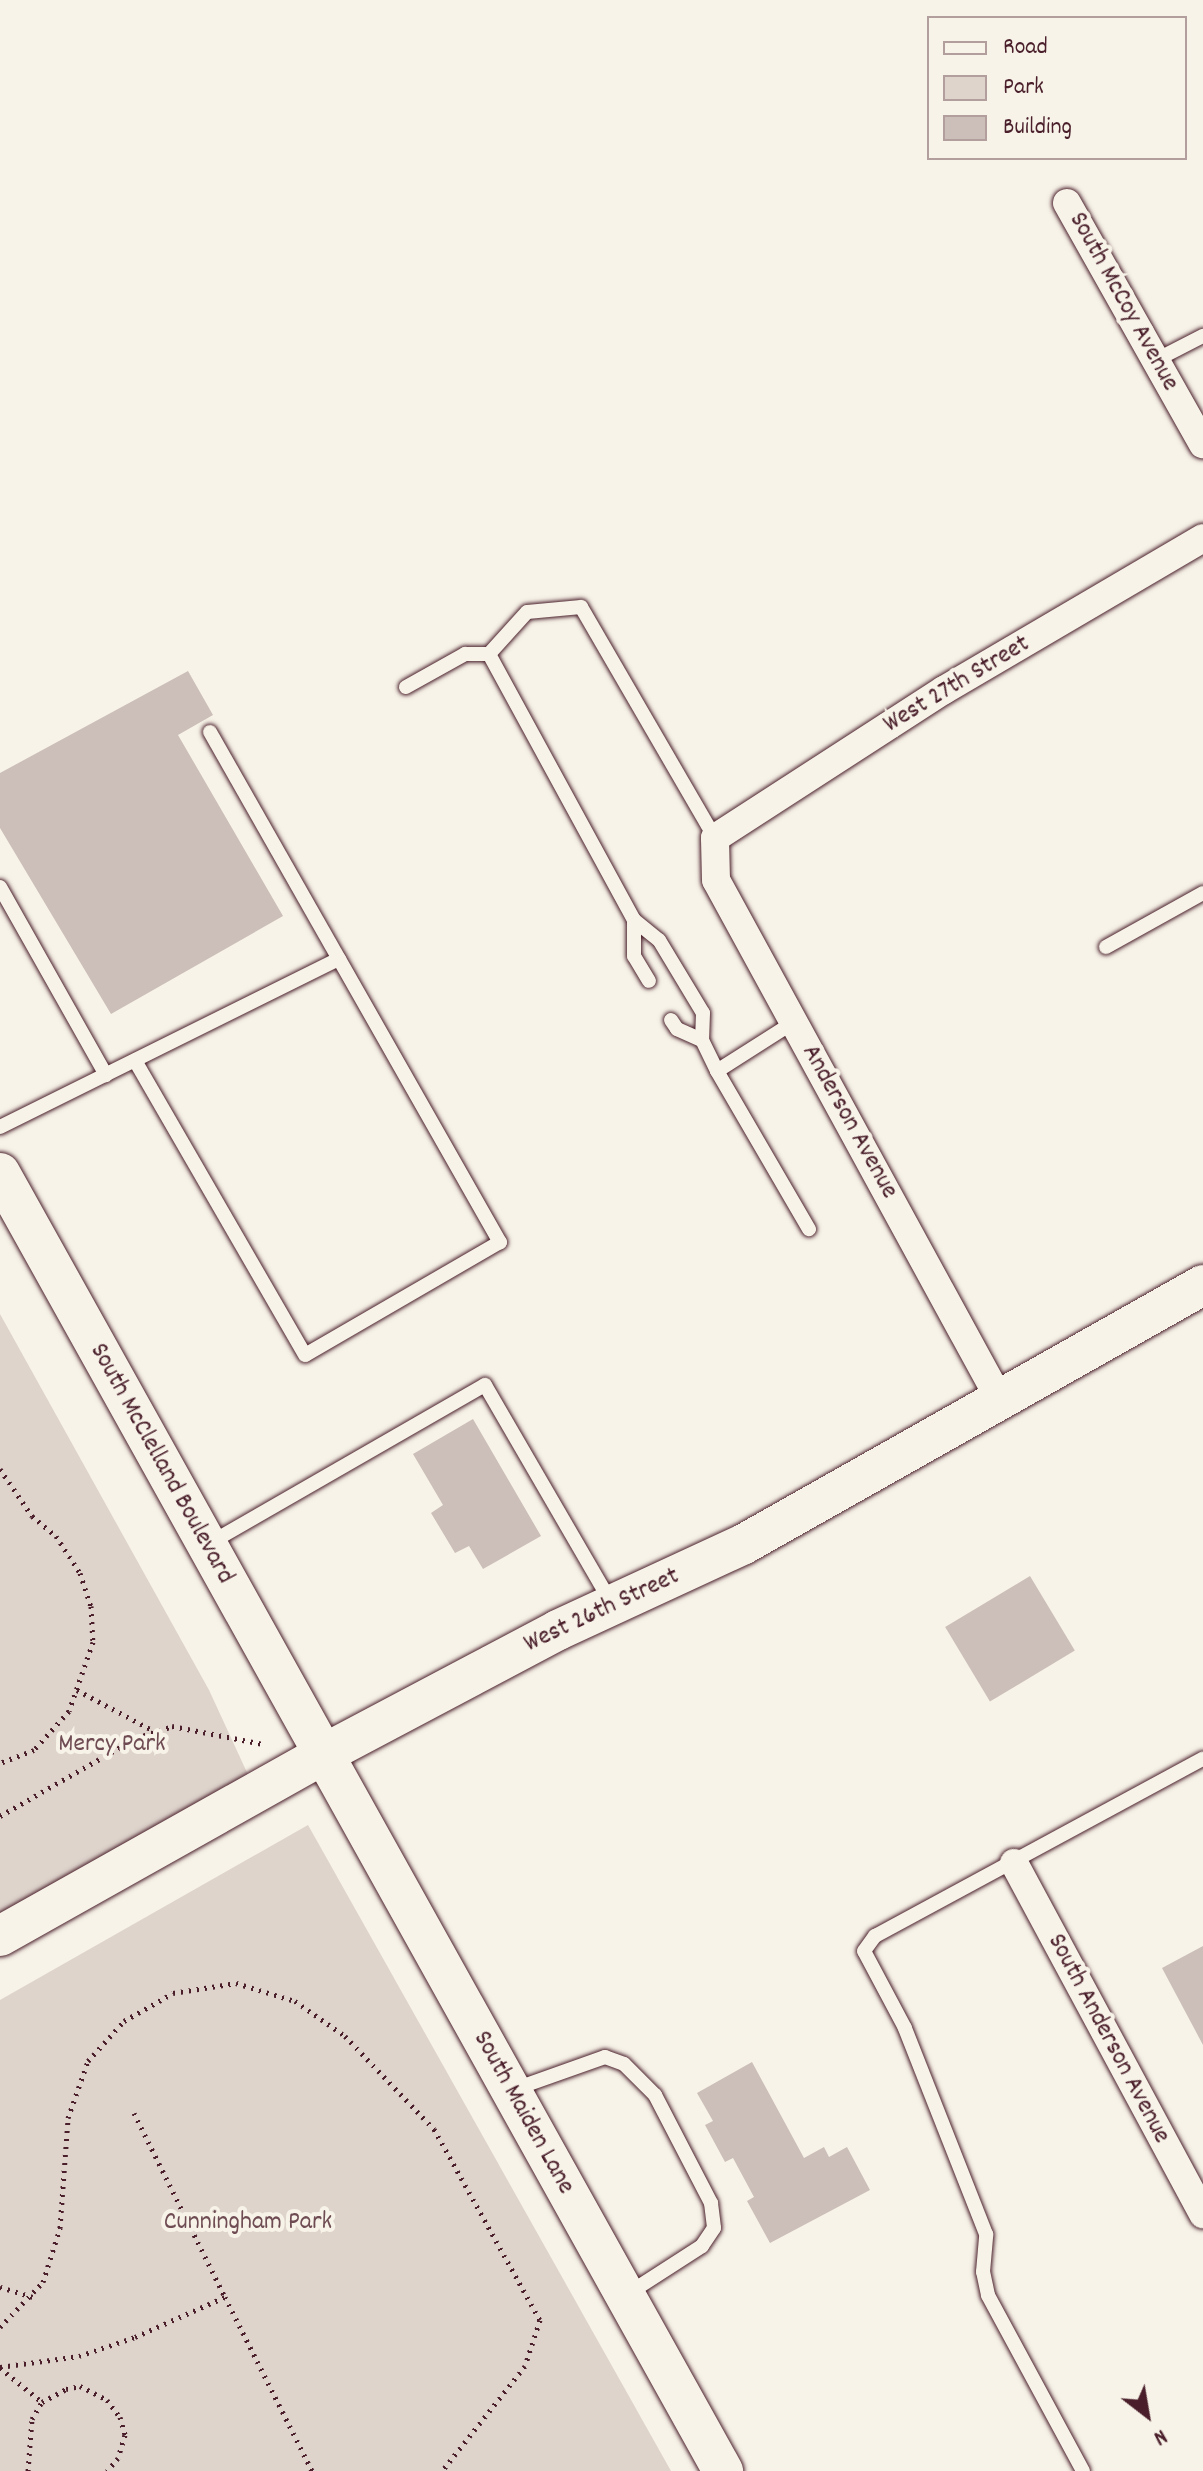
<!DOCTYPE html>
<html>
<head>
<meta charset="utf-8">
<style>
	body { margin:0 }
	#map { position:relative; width:1203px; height:2471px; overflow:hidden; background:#f7f3e8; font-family:Dekko,sans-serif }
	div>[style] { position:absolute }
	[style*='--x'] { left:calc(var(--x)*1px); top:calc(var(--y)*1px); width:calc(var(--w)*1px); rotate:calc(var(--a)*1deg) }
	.green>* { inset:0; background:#ded4cc }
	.building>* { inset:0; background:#ccbfb9; transform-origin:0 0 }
	.path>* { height:5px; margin-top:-2.5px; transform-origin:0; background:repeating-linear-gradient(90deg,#4a1f2b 0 2px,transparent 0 8px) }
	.roads { filter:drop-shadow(0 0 2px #4a1f2b) drop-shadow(0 0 2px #4a1f2b) }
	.lane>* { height:14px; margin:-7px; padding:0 7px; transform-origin:7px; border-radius:7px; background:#f7f3e8 }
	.street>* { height:28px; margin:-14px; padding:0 14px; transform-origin:14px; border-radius:14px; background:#f7f3e8 }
	.secondary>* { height:40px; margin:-20px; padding:0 20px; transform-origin:20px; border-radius:20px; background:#f7f3e8 }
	span { translate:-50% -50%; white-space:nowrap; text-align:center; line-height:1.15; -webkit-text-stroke:8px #f7f3e8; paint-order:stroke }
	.street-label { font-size:26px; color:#4a1f2b }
	.park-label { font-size:26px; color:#6f4c53 }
	.legend { position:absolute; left:927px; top:16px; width:260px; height:144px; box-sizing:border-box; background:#f7f3e8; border:2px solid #b29e9c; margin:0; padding:10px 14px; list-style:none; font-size:24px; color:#4a1f2b }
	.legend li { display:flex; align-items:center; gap:16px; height:40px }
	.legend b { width:40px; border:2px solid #b29e9c }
	.north { position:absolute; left:1107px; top:2375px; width:80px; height:80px; -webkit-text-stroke:6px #f7f3e8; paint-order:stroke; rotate:149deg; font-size:22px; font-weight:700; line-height:32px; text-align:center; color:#4a1f2b }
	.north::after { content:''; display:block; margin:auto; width:28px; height:36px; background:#4a1f2b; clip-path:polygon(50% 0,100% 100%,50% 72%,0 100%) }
</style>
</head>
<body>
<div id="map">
	<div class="green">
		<div style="clip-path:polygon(0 1314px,209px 1690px,256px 1792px,0 1936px)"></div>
		<div style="clip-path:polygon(308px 1825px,671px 2471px,0 2471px,0 2000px)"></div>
	</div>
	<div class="building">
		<div style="clip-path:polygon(188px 671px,213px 715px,178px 735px,283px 916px,111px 1014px,0 828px,0 773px)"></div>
		<div style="clip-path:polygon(473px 1419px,541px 1536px,483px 1569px,469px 1546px,455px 1553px,431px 1513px,443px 1505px,413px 1454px)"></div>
		<div style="left:1030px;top:1576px;width:87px;height:99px;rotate:59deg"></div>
		<div style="clip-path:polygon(1203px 1946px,1203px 2045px,1162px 1968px)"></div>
		<div style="clip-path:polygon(752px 2062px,804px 2158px,824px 2147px,829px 2157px,847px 2147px,870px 2190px,770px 2243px,747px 2201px,754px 2197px,733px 2158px,725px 2162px,705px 2125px,713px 2121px,697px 2093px)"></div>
	</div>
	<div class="path">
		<div style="--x:0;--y:1469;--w:57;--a:55.8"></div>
		<div style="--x:32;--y:1516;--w:31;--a:40"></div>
		<div style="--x:56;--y:1536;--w:44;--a:57"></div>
		<div style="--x:80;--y:1573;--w:35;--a:72"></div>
		<div style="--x:91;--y:1606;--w:36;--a:87"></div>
		<div style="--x:93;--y:1642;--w:73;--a:109.2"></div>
		<div style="--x:69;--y:1711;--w:52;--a:131.9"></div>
		<div style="--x:34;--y:1750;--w:36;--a:159"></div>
		<div style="--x:77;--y:1690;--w:87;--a:28"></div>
		<div style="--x:0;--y:1816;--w:157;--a:-29.8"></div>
		<div style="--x:136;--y:1738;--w:38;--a:-18"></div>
		<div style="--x:172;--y:1726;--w:93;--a:11.2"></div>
		<div style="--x:134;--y:2113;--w:205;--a:63.7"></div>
		<div style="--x:0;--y:2287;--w:34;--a:17"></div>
		<div style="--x:0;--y:2327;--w:62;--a:-46.3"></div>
		<div style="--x:43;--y:2282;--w:57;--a:-72.5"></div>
		<div style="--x:60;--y:2228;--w:110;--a:-85.8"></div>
		<div style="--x:68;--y:2118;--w:60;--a:-70.7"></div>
		<div style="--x:88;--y:2061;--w:54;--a:-48"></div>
		<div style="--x:124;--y:2021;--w:56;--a:-29.7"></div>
		<div style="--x:173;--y:1993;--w:64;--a:-9"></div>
		<div style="--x:236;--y:1983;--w:62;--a:17"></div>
		<div style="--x:295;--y:2001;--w:61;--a:35"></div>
		<div style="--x:345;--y:2036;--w:129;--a:46.3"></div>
		<div style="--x:434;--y:2129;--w:218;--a:61"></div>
		<div style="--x:540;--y:2320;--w:48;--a:108.1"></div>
		<div style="--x:525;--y:2366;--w:134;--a:128.3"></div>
		<div style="--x:0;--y:2367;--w:80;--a:-7.9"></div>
		<div style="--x:79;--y:2356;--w:59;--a:-18.7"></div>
		<div style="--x:135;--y:2337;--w:98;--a:-24"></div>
		<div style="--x:225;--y:2297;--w:195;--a:63.4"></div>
		<div style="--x:0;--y:2368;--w:54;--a:39"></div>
		<div style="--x:28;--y:2471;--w:52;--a:-85.6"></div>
		<div style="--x:32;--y:2419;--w:20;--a:-60"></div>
		<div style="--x:42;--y:2402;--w:27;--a:-28"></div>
		<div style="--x:66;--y:2389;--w:14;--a:-12"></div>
		<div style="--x:80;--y:2386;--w:30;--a:27"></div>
		<div style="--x:107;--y:2400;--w:21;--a:53"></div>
		<div style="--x:120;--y:2417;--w:19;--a:74"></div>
		<div style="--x:125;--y:2435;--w:24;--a:107"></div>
		<div style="--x:118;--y:2458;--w:17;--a:130"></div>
	</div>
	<div class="roads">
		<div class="lane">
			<div style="--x:1156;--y:360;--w:53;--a:-27.1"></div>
			<div style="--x:406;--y:687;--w:68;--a:-29.2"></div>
			<div style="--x:465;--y:654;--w:24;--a:0"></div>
			<div style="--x:210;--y:732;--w:261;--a:60.4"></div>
			<div style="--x:715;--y:838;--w:267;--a:-120.1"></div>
			<div style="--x:581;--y:607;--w:54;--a:174.7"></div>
			<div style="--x:527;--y:612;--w:57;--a:132.1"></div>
			<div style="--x:489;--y:654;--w:303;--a:61.4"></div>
			<div style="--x:634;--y:920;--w:32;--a:39"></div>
			<div style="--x:659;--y:940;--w:85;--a:58.9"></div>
			<div style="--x:703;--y:1013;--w:27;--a:92"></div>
			<div style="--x:702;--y:1040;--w:34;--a:64"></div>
			<div style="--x:717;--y:1071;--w:91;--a:-32.5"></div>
			<div style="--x:0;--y:887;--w:216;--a:60.6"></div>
			<div style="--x:634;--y:920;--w:36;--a:90"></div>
			<div style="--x:634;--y:956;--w:29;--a:59"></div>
			<div style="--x:1106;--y:947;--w:111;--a:-29.1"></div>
			<div style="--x:671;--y:1020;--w:11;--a:56"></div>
			<div style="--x:677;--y:1029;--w:27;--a:24"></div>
			<div style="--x:717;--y:1071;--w:183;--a:59.8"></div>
			<div style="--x:0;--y:1127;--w:378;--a:-26.4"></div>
			<div style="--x:339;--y:959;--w:326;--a:60.4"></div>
			<div style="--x:500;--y:1242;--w:225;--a:149.9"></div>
			<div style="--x:305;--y:1355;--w:340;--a:-120"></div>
			<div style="--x:210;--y:1543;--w:317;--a:-29.9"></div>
			<div style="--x:485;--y:1385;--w:250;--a:59.9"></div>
			<div style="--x:512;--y:2090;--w:99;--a:-19.5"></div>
			<div style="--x:605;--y:2057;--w:20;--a:20"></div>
			<div style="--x:624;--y:2064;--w:44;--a:45"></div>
			<div style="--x:655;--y:2095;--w:122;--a:62.6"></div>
			<div style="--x:711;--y:2203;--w:25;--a:83"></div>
			<div style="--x:714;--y:2228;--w:22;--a:124"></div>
			<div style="--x:702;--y:2246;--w:90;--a:147.2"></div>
			<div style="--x:1083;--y:2471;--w:200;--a:-118.4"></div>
			<div style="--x:988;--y:2295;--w:24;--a:-102"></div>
			<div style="--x:983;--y:2272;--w:38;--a:-85"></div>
			<div style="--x:986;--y:2234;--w:221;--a:-111.5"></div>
			<div style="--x:905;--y:2028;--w:87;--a:-118"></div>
			<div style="--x:864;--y:1951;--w:19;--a:-54"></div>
			<div style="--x:875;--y:1936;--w:373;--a:-28.4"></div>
		</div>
		<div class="street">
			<div style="--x:1067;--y:203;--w:277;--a:60.6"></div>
			<div style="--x:1000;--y:1400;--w:592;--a:-118.64"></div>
			<div style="--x:716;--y:880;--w:42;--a:-91.4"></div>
			<div style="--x:715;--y:838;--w:273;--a:-32.9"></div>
			<div style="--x:944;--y:690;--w:300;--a:-30.4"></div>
			<div style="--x:1014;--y:1863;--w:399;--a:61.7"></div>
		</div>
		<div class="secondary">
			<div style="--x:0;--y:1173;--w:1486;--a:60.88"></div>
			<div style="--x:0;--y:1936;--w:369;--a:-29.3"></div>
			<div style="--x:322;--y:1755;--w:267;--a:-27.9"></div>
			<div style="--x:558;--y:1630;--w:205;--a:-24.8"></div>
			<div style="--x:744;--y:1544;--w:527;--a:-29.43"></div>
		</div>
	</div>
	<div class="street-label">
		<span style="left:1123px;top:302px;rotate:61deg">South McCoy Avenue</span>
		<span style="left:957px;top:685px;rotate:-31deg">West 27th Street</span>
		<span style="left:849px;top:1122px;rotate:61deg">Anderson Avenue</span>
		<span style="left:161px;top:1464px;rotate:61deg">South McClelland Boulevard</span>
		<span style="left:602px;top:1611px;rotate:-25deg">West 26th Street</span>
		<span style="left:1108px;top:2039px;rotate:62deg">South Anderson Avenue</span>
		<span style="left:523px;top:2113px;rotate:61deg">South Maiden Lane</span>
	</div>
	<div class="park-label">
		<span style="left:112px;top:1745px">Mercy Park</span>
		<span style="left:248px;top:2223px">Cunningham Park</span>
	</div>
	<ul class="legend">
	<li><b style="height:10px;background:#f7f3e8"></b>Road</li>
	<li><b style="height:22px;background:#ded4cc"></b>Park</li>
	<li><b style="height:22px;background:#ccbfb9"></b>Building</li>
	</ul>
	<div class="north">N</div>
</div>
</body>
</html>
